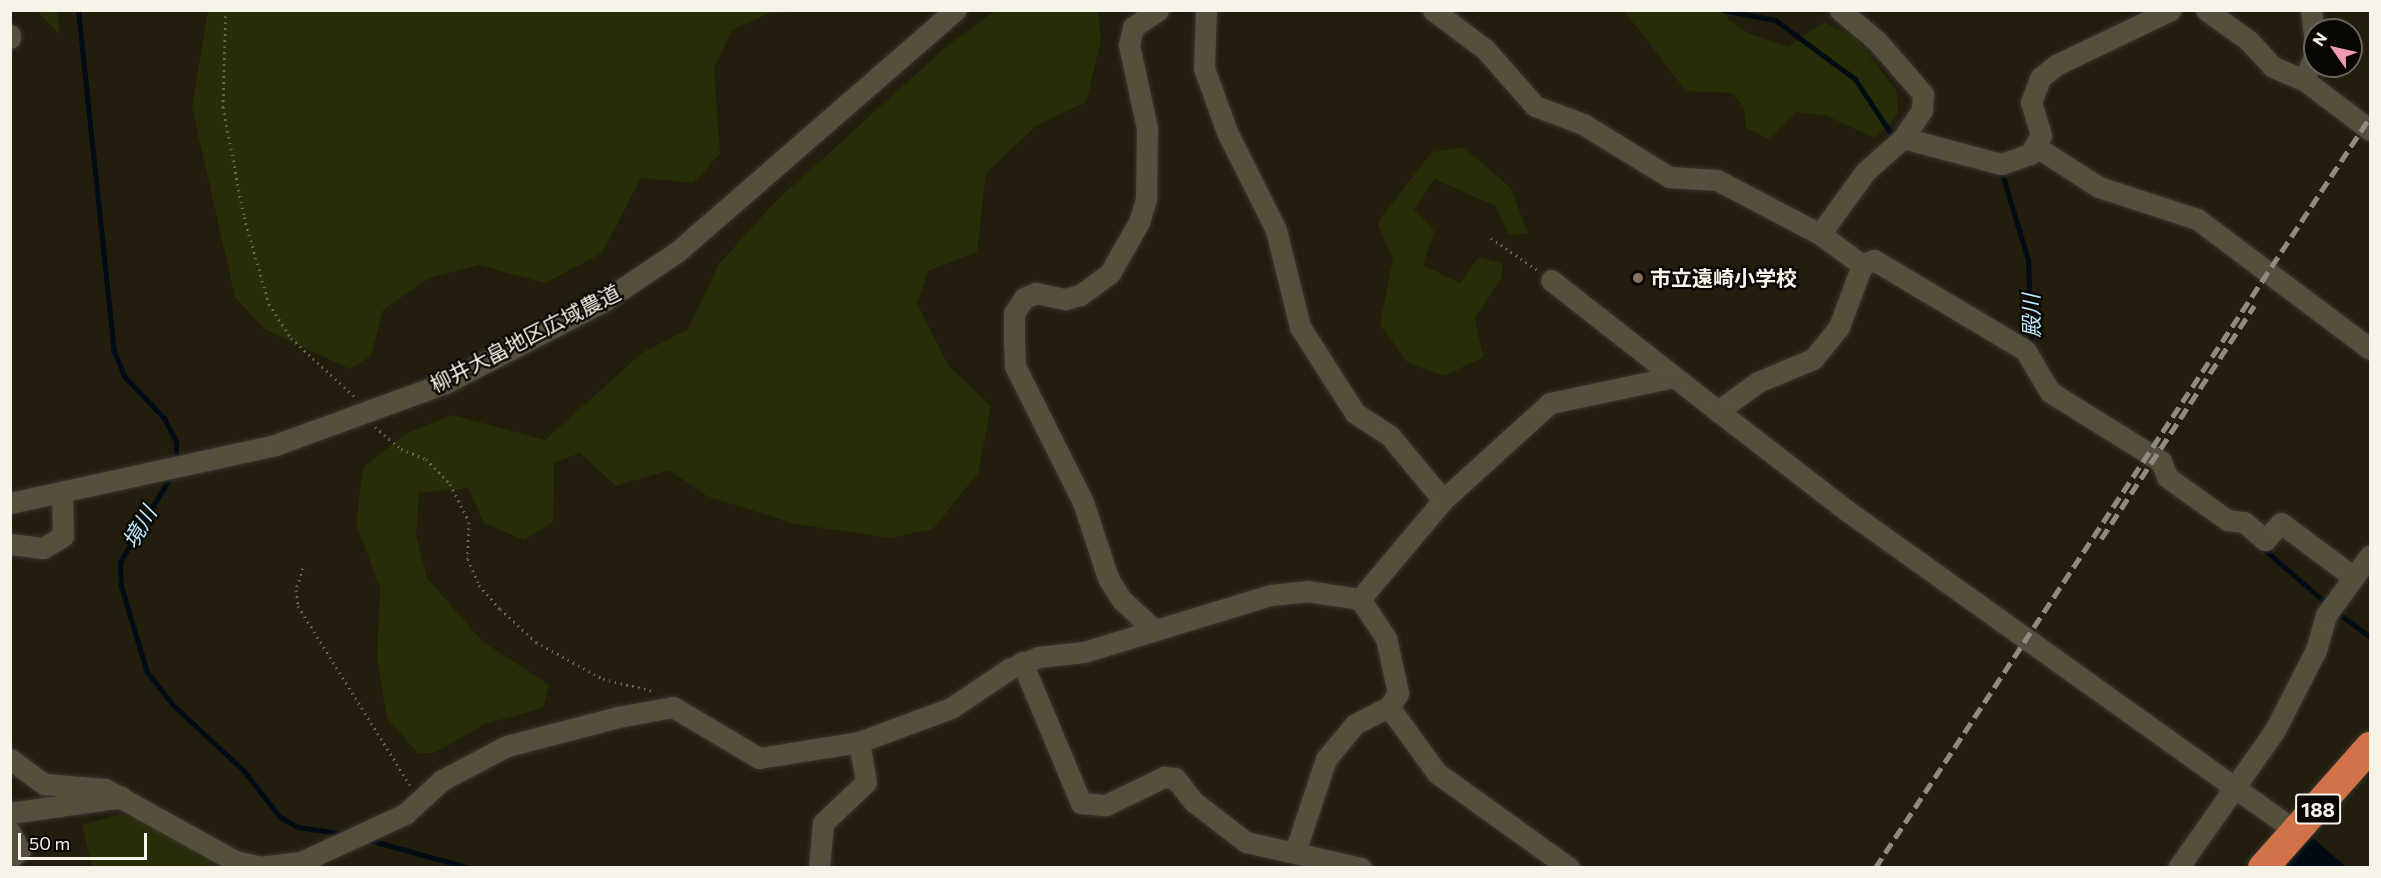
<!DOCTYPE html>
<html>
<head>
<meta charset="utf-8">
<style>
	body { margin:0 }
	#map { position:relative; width:2381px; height:878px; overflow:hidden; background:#221d0d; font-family:Commissioner,"Noto Sans JP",sans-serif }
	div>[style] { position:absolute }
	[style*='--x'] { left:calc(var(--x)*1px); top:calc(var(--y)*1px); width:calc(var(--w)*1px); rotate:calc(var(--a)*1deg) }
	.green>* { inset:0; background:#272d07 }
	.water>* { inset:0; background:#000b14 }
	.stream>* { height:5px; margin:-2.5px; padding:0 2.5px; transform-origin:2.5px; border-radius:2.5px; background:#000b14 }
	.path>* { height:3px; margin-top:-1.5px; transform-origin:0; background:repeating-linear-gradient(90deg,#686456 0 1.5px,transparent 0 6px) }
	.roads { filter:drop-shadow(0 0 2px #3a362f) drop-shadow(0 0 2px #3a362f) }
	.minor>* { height:21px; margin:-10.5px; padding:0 10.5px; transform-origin:10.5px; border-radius:10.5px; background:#554f3d }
	.highway>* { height:30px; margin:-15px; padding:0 15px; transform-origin:15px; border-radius:15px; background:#d27248 }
	.rail>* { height:4.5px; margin-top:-2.25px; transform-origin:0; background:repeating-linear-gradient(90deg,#8f8b7e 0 12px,transparent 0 18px) }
	.dots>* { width:16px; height:16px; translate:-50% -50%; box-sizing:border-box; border:3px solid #090703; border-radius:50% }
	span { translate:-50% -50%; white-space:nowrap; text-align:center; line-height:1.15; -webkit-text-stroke:4.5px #090703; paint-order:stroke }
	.shield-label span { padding:2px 4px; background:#090703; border:2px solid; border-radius:4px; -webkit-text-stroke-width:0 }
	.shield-label { font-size:20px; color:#f6f3e9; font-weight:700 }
	.poi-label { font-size:21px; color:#f6f3e9; font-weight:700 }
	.left { translate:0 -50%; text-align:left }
	.street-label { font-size:21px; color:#f6f3e9 }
	.water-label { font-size:22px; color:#bae8fc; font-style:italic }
	.frame { position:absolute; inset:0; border:12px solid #f6f3e9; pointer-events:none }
	.north { position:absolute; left:2303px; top:18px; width:60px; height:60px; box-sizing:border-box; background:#090703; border:2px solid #68655f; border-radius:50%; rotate:304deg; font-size:16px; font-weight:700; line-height:24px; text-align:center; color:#f6f3e9 }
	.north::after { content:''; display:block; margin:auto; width:21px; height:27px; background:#f19ab2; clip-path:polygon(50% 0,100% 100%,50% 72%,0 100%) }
	.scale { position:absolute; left:18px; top:833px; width:129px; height:27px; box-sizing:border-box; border:3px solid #f6f3e9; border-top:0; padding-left:8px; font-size:18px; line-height:21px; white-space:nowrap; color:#f6f3e9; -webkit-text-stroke:4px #090703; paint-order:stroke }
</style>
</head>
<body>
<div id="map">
	<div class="green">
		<div style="clip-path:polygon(996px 10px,1098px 11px,1101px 41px,1086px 102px,1036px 126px,986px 173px,977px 252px,928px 271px,917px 304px,948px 365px,991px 406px,978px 473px,933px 529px,891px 538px,795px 524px,707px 496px,669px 470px,616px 486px,580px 453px,554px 463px,553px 522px,524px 540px,484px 523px,468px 488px,419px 493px,416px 535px,427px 578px,482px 641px,549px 685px,543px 708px,485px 724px,434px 753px,418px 753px,387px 718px,377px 658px,380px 588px,356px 524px,363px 468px,405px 434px,452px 415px,545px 440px,642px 353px,688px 329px,719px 264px,775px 202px,946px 47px)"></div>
		<div style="clip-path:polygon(37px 11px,57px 11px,60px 35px)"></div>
		<div style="clip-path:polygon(208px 11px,208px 10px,843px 11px,770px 13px,732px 30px,714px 68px,720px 154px,693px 183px,641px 178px,602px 253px,545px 283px,479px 265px,429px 278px,383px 310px,371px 356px,350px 369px,264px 329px,235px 297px,192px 107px)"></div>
		<div style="clip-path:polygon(1727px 11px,1728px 19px,1748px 33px,1788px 47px,1824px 22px,1856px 38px,1896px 90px,1898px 114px,1875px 138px,1827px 116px,1796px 112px,1768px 139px,1746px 128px,1744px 107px,1731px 93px,1686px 91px,1625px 12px)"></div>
		<div style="clip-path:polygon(1463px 147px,1511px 188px,1528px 234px,1509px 235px,1495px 206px,1435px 179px,1414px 209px,1434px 231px,1423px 265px,1460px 283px,1479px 257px,1502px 264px,1502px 277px,1475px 318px,1483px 357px,1444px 376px,1407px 362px,1380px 324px,1393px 259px,1377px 223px,1432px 152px)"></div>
		<div style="clip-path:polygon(121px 814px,168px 827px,223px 867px,92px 867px,82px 825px)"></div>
	</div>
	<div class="water">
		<div style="clip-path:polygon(2312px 837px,2346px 867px,2283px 868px)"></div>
	</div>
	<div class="stream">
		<div style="--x:78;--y:10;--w:343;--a:84"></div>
		<div style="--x:114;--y:351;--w:27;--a:68"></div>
		<div style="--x:124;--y:376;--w:58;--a:46.4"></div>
		<div style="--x:164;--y:418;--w:27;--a:63"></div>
		<div style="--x:176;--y:442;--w:21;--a:90"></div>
		<div style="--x:1723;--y:10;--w:53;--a:10.9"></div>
		<div style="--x:1775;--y:20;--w:99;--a:36.4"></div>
		<div style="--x:1855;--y:79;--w:73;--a:56.7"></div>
		<div style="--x:1995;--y:170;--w:11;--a:41"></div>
		<div style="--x:2003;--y:177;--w:87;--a:73.2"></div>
		<div style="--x:2028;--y:260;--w:87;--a:88"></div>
		<div style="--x:172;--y:474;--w:102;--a:120.6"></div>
		<div style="--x:120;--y:562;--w:24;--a:88"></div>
		<div style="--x:121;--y:586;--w:90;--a:73.2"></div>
		<div style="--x:147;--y:672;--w:42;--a:51.8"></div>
		<div style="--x:173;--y:705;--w:97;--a:42.9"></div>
		<div style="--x:244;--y:771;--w:58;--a:52"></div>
		<div style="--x:280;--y:817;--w:20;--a:30"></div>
		<div style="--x:297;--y:827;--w:49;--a:8.3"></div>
		<div style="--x:2259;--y:545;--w:90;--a:40.9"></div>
		<div style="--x:2334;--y:610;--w:45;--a:36.9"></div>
		<div style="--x:366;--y:839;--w:108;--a:15.6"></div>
	</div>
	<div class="path">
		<div style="--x:226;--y:10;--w:97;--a:91.8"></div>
		<div style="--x:223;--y:107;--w:112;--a:79.2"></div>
		<div style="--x:244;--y:217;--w:91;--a:74"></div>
		<div style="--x:269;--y:304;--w:40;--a:57.1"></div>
		<div style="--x:291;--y:338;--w:87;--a:42.7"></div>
		<div style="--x:1491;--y:238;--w:56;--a:34.8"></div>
		<div style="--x:375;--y:427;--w:34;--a:40"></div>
		<div style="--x:401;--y:449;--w:27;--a:22"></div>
		<div style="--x:426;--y:459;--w:35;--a:46"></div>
		<div style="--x:450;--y:484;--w:42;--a:63.4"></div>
		<div style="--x:469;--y:522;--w:37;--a:92"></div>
		<div style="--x:468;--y:559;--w:28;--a:67"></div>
		<div style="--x:479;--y:585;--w:32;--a:49"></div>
		<div style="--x:500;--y:609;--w:49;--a:42.5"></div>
		<div style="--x:536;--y:642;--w:77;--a:28.9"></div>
		<div style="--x:603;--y:679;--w:52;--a:13.2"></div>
		<div style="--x:303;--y:568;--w:23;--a:108"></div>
		<div style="--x:296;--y:590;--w:16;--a:83"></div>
		<div style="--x:298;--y:606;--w:211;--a:58"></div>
	</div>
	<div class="roads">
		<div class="minor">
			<div style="--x:1206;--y:10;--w:58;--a:92"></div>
			<div style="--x:1204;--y:68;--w:68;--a:70.2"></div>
			<div style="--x:1227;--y:132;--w:110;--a:63.4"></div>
			<div style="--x:1276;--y:230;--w:100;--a:76.1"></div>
			<div style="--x:1300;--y:327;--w:102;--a:57.4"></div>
			<div style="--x:1355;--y:413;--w:42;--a:33.3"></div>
			<div style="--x:1390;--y:436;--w:83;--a:50.4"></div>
			<div style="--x:1433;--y:10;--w:65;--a:36.9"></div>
			<div style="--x:1485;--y:49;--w:76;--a:48.7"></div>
			<div style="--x:1535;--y:106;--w:51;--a:20.6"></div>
			<div style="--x:1583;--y:124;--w:101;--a:31.6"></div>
			<div style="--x:1669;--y:177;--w:48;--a:3.6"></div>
			<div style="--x:1717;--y:180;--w:116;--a:27.7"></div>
			<div style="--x:1820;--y:234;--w:52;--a:36.4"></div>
			<div style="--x:1862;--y:265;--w:66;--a:110.4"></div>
			<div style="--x:1839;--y:327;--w:41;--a:129.1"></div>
			<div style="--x:1813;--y:359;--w:60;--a:157.3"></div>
			<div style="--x:1758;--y:382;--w:49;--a:144.1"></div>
			<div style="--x:1718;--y:411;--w:212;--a:-141.9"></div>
			<div style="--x:1840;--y:10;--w:48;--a:40"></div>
			<div style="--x:1877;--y:41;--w:70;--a:49"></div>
			<div style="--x:1923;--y:94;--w:16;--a:94"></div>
			<div style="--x:1922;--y:110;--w:34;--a:124"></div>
			<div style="--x:2206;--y:10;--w:52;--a:35.5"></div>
			<div style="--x:2248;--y:40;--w:37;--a:47"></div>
			<div style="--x:2273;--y:67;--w:34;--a:23"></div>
			<div style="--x:2304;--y:80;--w:83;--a:37.1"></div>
			<div style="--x:2311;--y:10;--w:33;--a:83"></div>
			<div style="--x:10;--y:35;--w:3;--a:90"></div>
			<div style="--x:2304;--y:80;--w:28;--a:-67"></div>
			<div style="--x:2038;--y:148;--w:72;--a:32.6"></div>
			<div style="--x:2099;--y:187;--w:103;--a:18.1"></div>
			<div style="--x:2197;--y:219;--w:216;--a:36.9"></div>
			<div style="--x:1820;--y:234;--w:77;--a:-54"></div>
			<div style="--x:1865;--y:172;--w:51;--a:-41.8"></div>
			<div style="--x:1903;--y:138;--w:101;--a:14.9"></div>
			<div style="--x:2001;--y:164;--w:31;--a:-19"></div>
			<div style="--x:2030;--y:154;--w:22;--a:-60"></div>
			<div style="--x:2041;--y:135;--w:34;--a:-107"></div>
			<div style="--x:2031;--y:102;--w:26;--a:-69"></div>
			<div style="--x:2040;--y:78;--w:21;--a:-39"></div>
			<div style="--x:2056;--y:65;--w:127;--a:-25.6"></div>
			<div style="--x:1862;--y:265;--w:13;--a:-23"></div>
			<div style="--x:1874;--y:260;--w:176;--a:30.8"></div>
			<div style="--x:2025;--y:350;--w:49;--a:59.2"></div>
			<div style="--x:2050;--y:392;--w:131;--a:31.9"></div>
			<div style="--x:2161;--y:461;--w:17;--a:69"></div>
			<div style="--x:2167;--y:477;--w:74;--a:35.6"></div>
			<div style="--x:2227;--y:520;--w:17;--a:7"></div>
			<div style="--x:2244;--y:522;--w:28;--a:41"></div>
			<div style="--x:2265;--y:540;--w:23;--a:-47"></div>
			<div style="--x:2281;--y:523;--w:89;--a:36.7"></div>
			<div style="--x:1718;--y:411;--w:162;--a:37.7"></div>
			<div style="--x:1846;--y:510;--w:554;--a:35.53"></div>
			<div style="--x:10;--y:503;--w:271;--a:-12.3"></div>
			<div style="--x:275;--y:445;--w:179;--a:-20"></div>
			<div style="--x:443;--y:384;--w:181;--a:-27.3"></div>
			<div style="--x:604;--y:301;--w:88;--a:-33.9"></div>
			<div style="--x:677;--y:252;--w:369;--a:-41"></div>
			<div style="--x:10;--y:544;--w:33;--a:7"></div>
			<div style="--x:43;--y:548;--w:23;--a:-31"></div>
			<div style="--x:63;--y:536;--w:44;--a:-91.3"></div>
			<div style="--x:1152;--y:628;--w:42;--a:-136.9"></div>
			<div style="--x:1121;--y:599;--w:25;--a:-122"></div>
			<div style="--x:1108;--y:578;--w:80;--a:-108.2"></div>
			<div style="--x:1083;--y:502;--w:152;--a:-116.6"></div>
			<div style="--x:1015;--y:366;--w:23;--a:-92"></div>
			<div style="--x:1014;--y:343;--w:30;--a:-90"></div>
			<div style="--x:1014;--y:313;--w:18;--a:-56"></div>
			<div style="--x:1024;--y:298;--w:13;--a:-23"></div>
			<div style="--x:1036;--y:293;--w:30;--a:12"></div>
			<div style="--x:1065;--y:299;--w:16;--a:-15"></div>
			<div style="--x:1080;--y:295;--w:37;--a:-36"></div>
			<div style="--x:1110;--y:273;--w:59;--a:-60.4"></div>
			<div style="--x:1139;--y:222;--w:24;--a:-73"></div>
			<div style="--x:1146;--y:199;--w:71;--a:-89.2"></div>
			<div style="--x:1147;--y:128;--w:85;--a:-102.2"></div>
			<div style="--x:1129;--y:45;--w:18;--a:-77"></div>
			<div style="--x:1133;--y:27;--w:30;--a:-34"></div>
			<div style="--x:1022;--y:662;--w:153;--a:67.3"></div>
			<div style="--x:1081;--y:803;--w:25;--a:5"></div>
			<div style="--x:1106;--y:805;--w:64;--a:-25.8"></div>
			<div style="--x:1164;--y:777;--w:11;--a:5"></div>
			<div style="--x:1175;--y:778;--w:31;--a:52"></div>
			<div style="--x:1194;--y:802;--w:66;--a:37.6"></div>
			<div style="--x:1246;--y:842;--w:118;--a:12.7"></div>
			<div style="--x:1389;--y:707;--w:82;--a:54"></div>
			<div style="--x:1437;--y:773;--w:163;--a:35.7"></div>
			<div style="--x:10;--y:759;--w:42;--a:36.3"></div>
			<div style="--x:44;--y:784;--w:61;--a:4.7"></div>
			<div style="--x:105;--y:789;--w:149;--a:29"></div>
			<div style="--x:235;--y:861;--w:26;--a:13"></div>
			<div style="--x:260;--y:867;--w:41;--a:-7"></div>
			<div style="--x:301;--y:862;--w:115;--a:-24.8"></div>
			<div style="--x:405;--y:814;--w:50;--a:-42.6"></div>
			<div style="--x:442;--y:780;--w:73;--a:-27.6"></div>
			<div style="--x:507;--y:746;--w:115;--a:-14.6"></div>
			<div style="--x:618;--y:717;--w:56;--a:-10.3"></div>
			<div style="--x:673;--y:707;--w:100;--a:30.7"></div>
			<div style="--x:759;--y:758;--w:101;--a:-9.1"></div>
			<div style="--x:859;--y:742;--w:98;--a:-20.3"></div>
			<div style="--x:951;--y:708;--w:70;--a:-33.9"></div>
			<div style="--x:1009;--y:669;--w:31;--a:-22"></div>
			<div style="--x:1038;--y:657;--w:46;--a:-6.2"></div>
			<div style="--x:1084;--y:652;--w:195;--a:-17"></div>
			<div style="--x:1271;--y:595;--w:36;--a:-6"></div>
			<div style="--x:1307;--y:591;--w:54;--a:8.6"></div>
			<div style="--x:1360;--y:599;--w:129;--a:-50"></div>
			<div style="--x:1443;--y:500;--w:144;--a:-42.2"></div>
			<div style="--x:1550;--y:403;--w:126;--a:-11.9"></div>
			<div style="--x:10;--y:813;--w:113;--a:-8.1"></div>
			<div style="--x:10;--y:832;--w:21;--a:61"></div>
			<div style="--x:20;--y:850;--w:13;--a:141"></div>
			<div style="--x:1296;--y:849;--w:95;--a:-71.6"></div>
			<div style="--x:1326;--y:759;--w:45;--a:-50.4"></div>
			<div style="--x:1355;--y:724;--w:38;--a:-27"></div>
			<div style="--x:1389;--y:707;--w:17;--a:-57"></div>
			<div style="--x:1398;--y:693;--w:56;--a:-102.3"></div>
			<div style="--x:1386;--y:638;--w:47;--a:-123.7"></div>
			<div style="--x:819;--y:868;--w:45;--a:-84.9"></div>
			<div style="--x:823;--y:823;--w:59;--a:-43.6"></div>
			<div style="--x:866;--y:782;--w:41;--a:-99.9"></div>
			<div style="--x:2178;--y:868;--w:169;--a:-54.9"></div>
			<div style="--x:2275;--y:730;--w:90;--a:-62.9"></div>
			<div style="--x:2316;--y:650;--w:36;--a:-74"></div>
			<div style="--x:2326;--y:615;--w:74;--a:-53.7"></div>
		</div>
		<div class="highway">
			<div style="--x:2263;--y:868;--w:162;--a:-48.5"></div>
		</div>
	</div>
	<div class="rail">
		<div style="--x:2101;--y:539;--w:279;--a:-56.7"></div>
		<div style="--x:1875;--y:868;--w:899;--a:-56.61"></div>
	</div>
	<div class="dots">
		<div style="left:1638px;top:278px;background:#8d6e63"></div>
	</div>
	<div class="shield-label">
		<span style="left:2318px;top:809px">188</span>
	</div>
	<div class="poi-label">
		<span class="left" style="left:1650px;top:278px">市立遠崎小学校</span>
	</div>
	<div class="street-label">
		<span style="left:525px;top:338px;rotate:-27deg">柳井大畠地区広域農道</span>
	</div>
	<div class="water-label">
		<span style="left:2031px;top:316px;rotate:-91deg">殿川</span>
		<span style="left:139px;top:527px;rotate:-60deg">境川</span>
	</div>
	<div class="frame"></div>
	<div class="north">N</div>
	<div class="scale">50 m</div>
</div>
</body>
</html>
